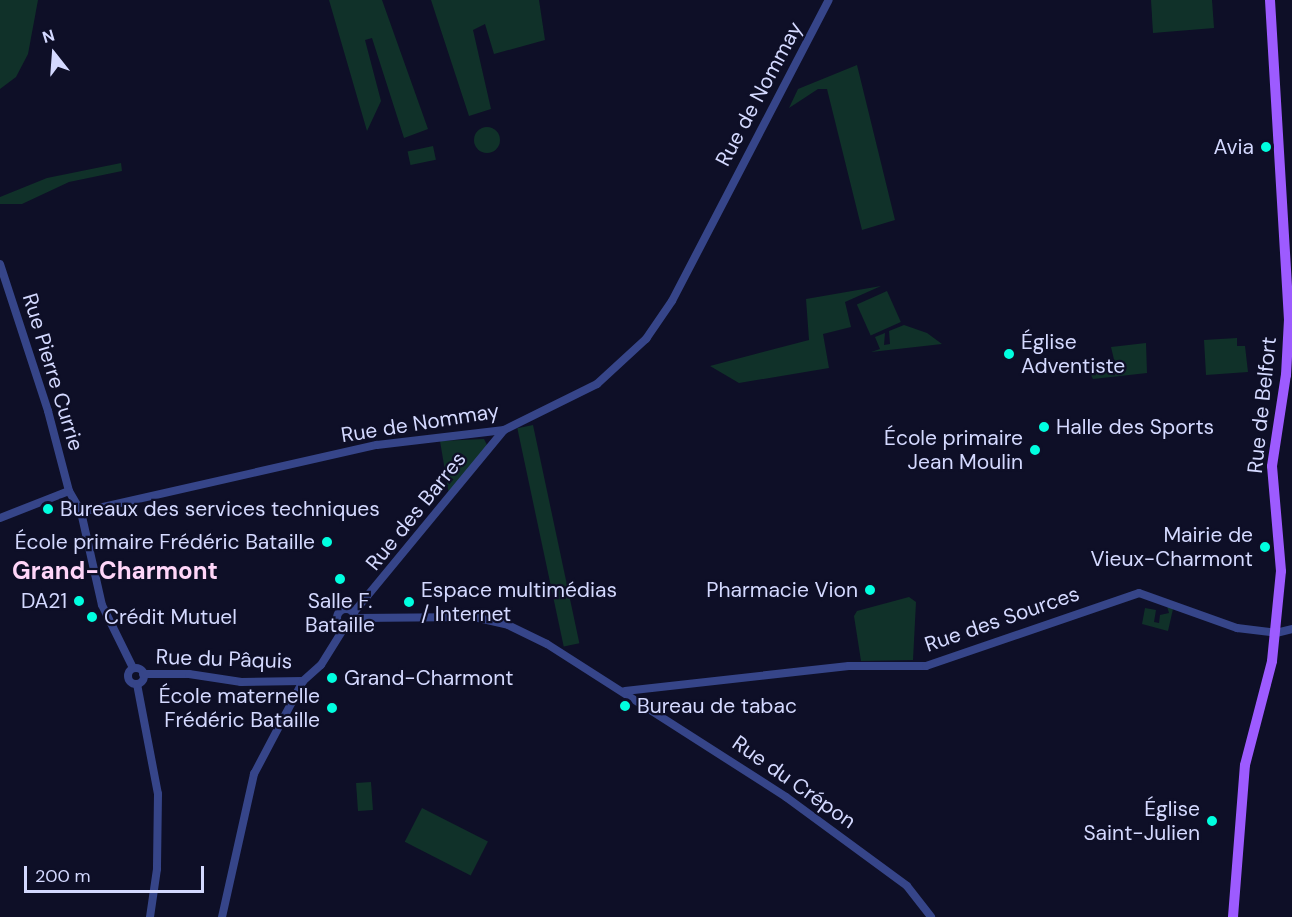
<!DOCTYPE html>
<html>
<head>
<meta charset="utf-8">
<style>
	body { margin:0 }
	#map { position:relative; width:1292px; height:917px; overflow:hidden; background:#0e0f27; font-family:"DM Sans",sans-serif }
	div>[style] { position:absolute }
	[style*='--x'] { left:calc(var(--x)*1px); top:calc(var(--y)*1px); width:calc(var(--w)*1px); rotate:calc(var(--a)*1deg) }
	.green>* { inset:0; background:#103129; transform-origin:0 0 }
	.round { border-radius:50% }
	.minor>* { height:8px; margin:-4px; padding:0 4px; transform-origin:4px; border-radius:4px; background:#364589 }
	.minor>.ring { margin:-4px; padding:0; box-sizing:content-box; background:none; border:8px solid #364589; border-radius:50% }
	.major>* { height:10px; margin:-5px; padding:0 5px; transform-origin:5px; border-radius:5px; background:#9d5bff }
	.dots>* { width:16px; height:16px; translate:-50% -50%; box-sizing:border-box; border:3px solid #0e0f27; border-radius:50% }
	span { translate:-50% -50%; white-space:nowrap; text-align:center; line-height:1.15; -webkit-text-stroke:4.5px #0e0f27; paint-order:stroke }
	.street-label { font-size:21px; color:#d4d9ff }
	.poi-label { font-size:21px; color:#d4d9ff }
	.right { translate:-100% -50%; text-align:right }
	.left { translate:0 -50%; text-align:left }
	.quarter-label { font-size:24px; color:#ffd6f9; font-weight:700 }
	.north { position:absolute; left:24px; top:24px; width:60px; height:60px; -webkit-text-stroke:4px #0e0f27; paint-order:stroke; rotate:343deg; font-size:16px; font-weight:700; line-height:24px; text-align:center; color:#d4d9ff }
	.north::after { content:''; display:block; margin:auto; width:21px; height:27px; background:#d4d9ff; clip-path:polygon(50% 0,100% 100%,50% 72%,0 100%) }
	.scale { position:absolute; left:24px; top:866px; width:180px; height:27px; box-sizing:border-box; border:3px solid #d4d9ff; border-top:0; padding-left:8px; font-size:18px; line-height:21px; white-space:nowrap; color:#d4d9ff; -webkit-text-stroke:4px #0e0f27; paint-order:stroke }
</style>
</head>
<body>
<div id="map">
	<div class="green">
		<div style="clip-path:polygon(0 0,38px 0,28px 54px,16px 77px,0 89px)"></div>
		<div style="clip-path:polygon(329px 0,382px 0,428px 129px,404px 138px,372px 38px,365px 40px,381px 101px,367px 131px)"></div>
		<div style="clip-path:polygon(431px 0,539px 0,545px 40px,494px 54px,485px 24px,473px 30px,491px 109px,469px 116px)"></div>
		<div style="clip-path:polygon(1151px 0,1212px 0,1214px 28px,1153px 33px)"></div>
		<div style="clip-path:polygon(857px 65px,895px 220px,862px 230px,827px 89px,818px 89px,789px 108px,798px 89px)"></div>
		<div class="round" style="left:474px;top:127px;width:26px;height:26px"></div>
		<div style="left:433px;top:146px;width:14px;height:26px;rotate:78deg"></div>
		<div style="clip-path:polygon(121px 163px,122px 171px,69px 182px,22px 204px,0 204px,0 197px,47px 178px)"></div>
		<div style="clip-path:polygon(881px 286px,845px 302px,851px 327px,823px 334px,829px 368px,739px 383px,710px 366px,809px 340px,806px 299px)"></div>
		<div style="left:887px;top:291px;width:34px;height:33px;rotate:66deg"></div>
		<div style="clip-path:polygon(904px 325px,927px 333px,942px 344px,871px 352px,880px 349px,875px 337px,885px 333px,884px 345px,890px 344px,889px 331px)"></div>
		<div style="clip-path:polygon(1237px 338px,1237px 346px,1245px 346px,1248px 372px,1206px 375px,1204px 340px)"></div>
		<div style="clip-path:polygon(1146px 343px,1147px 373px,1093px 379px,1091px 375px,1116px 368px,1111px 347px)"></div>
		<div style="left:533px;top:425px;width:223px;height:16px;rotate:78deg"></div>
		<div style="clip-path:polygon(484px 439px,488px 447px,449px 495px,440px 441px)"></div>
		<div style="clip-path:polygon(909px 597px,916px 602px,913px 660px,861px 661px,854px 616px,857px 611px)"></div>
		<div style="clip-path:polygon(1167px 606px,1173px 609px,1168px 631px,1142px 624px,1145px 608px,1156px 610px,1154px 622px,1159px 623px,1160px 615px,1169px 613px)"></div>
		<div style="left:371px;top:782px;width:28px;height:15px;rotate:86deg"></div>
		<div style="left:422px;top:808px;width:74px;height:38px;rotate:27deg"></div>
	</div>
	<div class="minor">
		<div style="--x:0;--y:264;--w:155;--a:71.9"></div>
		<div style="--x:48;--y:411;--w:83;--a:75.3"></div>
		<div style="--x:69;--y:491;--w:24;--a:60"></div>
		<div style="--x:81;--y:512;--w:95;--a:77.3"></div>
		<div style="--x:102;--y:605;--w:70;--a:63.8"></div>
		<div style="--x:81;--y:512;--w:303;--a:-12.8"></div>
		<div style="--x:377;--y:445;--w:128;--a:-6.7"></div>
		<div style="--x:504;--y:430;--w:104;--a:-26.3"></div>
		<div style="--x:597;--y:384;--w:67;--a:-42.6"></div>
		<div style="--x:646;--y:339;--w:46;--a:-55.6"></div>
		<div style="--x:672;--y:301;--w:339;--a:-62.5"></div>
		<div style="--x:0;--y:518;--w:74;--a:-21.4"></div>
		<div class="ring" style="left:337px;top:609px;width:10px;height:10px"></div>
		<div style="--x:354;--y:612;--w:236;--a:-50.5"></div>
		<div style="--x:356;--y:618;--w:118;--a:-0.5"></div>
		<div style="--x:474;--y:617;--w:35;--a:13"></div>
		<div style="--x:508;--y:625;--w:43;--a:26"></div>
		<div style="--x:547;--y:644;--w:284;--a:32.6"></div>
		<div style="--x:786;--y:797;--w:150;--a:36.3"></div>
		<div style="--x:907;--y:886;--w:39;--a:52"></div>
		<div class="ring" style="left:128px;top:668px;width:8px;height:8px"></div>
		<div style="--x:143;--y:674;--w:46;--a:0"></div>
		<div style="--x:189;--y:674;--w:53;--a:8.7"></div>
		<div style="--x:241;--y:682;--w:62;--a:-0.9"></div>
		<div style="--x:303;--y:681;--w:24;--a:-42"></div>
		<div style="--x:321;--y:665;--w:44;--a:-58.1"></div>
		<div style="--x:137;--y:684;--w:112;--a:79.2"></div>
		<div style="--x:158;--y:794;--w:75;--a:90.8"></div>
		<div style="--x:157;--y:869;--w:49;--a:98.3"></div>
		<div style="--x:625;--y:691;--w:225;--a:-6.4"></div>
		<div style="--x:849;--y:666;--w:77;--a:0"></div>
		<div style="--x:926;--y:666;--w:225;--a:-18.9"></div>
		<div style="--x:1139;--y:593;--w:104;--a:19.7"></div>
		<div style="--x:1237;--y:628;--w:39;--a:7"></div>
		<div style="--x:1276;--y:633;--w:16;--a:-14"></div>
		<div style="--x:222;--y:917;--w:147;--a:-77.4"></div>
		<div style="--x:254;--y:774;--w:105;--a:-62.2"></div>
	</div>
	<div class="major">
		<div style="--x:1233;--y:917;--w:152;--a:-85.5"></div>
		<div style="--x:1245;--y:765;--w:107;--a:-75.4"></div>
		<div style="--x:1272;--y:661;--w:90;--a:-84.3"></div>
		<div style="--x:1281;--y:571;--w:105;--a:-94.9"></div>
		<div style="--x:1272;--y:466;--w:92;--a:-81.3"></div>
		<div style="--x:1286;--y:375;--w:55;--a:-86.9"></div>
		<div style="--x:1289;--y:320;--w:321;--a:-93.4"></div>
	</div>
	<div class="dots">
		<div style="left:1266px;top:147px;background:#00ffe0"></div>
		<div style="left:1009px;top:354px;background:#00ffe0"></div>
		<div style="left:1044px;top:427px;background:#00ffe0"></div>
		<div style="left:1035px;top:450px;background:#00ffe0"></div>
		<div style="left:48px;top:509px;background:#00ffe0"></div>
		<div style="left:327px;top:542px;background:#00ffe0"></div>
		<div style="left:1265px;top:547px;background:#00ffe0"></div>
		<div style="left:340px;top:579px;background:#00ffe0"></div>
		<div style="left:870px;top:590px;background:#00ffe0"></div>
		<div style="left:79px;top:601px;background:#00ffe0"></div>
		<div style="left:409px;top:602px;background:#00ffe0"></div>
		<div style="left:92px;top:617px;background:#00ffe0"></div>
		<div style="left:332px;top:678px;background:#00ffe0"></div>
		<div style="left:625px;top:706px;background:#00ffe0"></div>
		<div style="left:332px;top:708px;background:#00ffe0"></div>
		<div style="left:1212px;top:821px;background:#00ffe0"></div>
	</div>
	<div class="street-label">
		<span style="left:759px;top:94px;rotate:-62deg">Rue de Nommay</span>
		<span style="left:53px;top:372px;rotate:73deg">Rue Pierre Currie</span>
		<span style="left:1262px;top:405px;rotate:-84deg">Rue de Belfort</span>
		<span style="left:420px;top:423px;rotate:-9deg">Rue de Nommay</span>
		<span style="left:416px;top:511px;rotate:-51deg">Rue des Barres</span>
		<span style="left:1002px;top:619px;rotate:-19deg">Rue des Sources</span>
		<span style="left:224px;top:659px;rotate:2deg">Rue du Pâquis</span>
		<span style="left:794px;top:782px;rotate:35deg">Rue du Crépon</span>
	</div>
	<div class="poi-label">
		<span class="right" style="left:1254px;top:147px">Avia</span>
		<span class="left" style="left:1021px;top:354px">Église<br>Adventiste</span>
		<span class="left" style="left:1056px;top:427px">Halle des Sports</span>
		<span class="right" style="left:1023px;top:450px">École primaire<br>Jean Moulin</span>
		<span class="left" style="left:60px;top:509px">Bureaux des services techniques</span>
		<span class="right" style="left:1253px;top:547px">Mairie de<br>Vieux-Charmont</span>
		<span class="right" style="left:315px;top:542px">École primaire Frédéric Bataille</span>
		<span class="left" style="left:421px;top:602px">Espace multimédias<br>/ Internet</span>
		<span class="right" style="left:858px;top:590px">Pharmacie Vion</span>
		<span class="right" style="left:67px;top:601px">DA21</span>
		<span style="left:340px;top:613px">Salle F.<br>Bataille</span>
		<span class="left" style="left:104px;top:617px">Crédit Mutuel</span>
		<span class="left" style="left:344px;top:678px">Grand-Charmont</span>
		<span class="right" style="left:320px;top:708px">École maternelle<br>Frédéric Bataille</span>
		<span class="left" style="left:637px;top:706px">Bureau de tabac</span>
		<span class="right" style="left:1200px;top:821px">Église<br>Saint-Julien</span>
	</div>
	<div class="quarter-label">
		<span style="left:115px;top:571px">Grand-Charmont</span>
	</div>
	<div class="north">N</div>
	<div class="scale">200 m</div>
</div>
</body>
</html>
